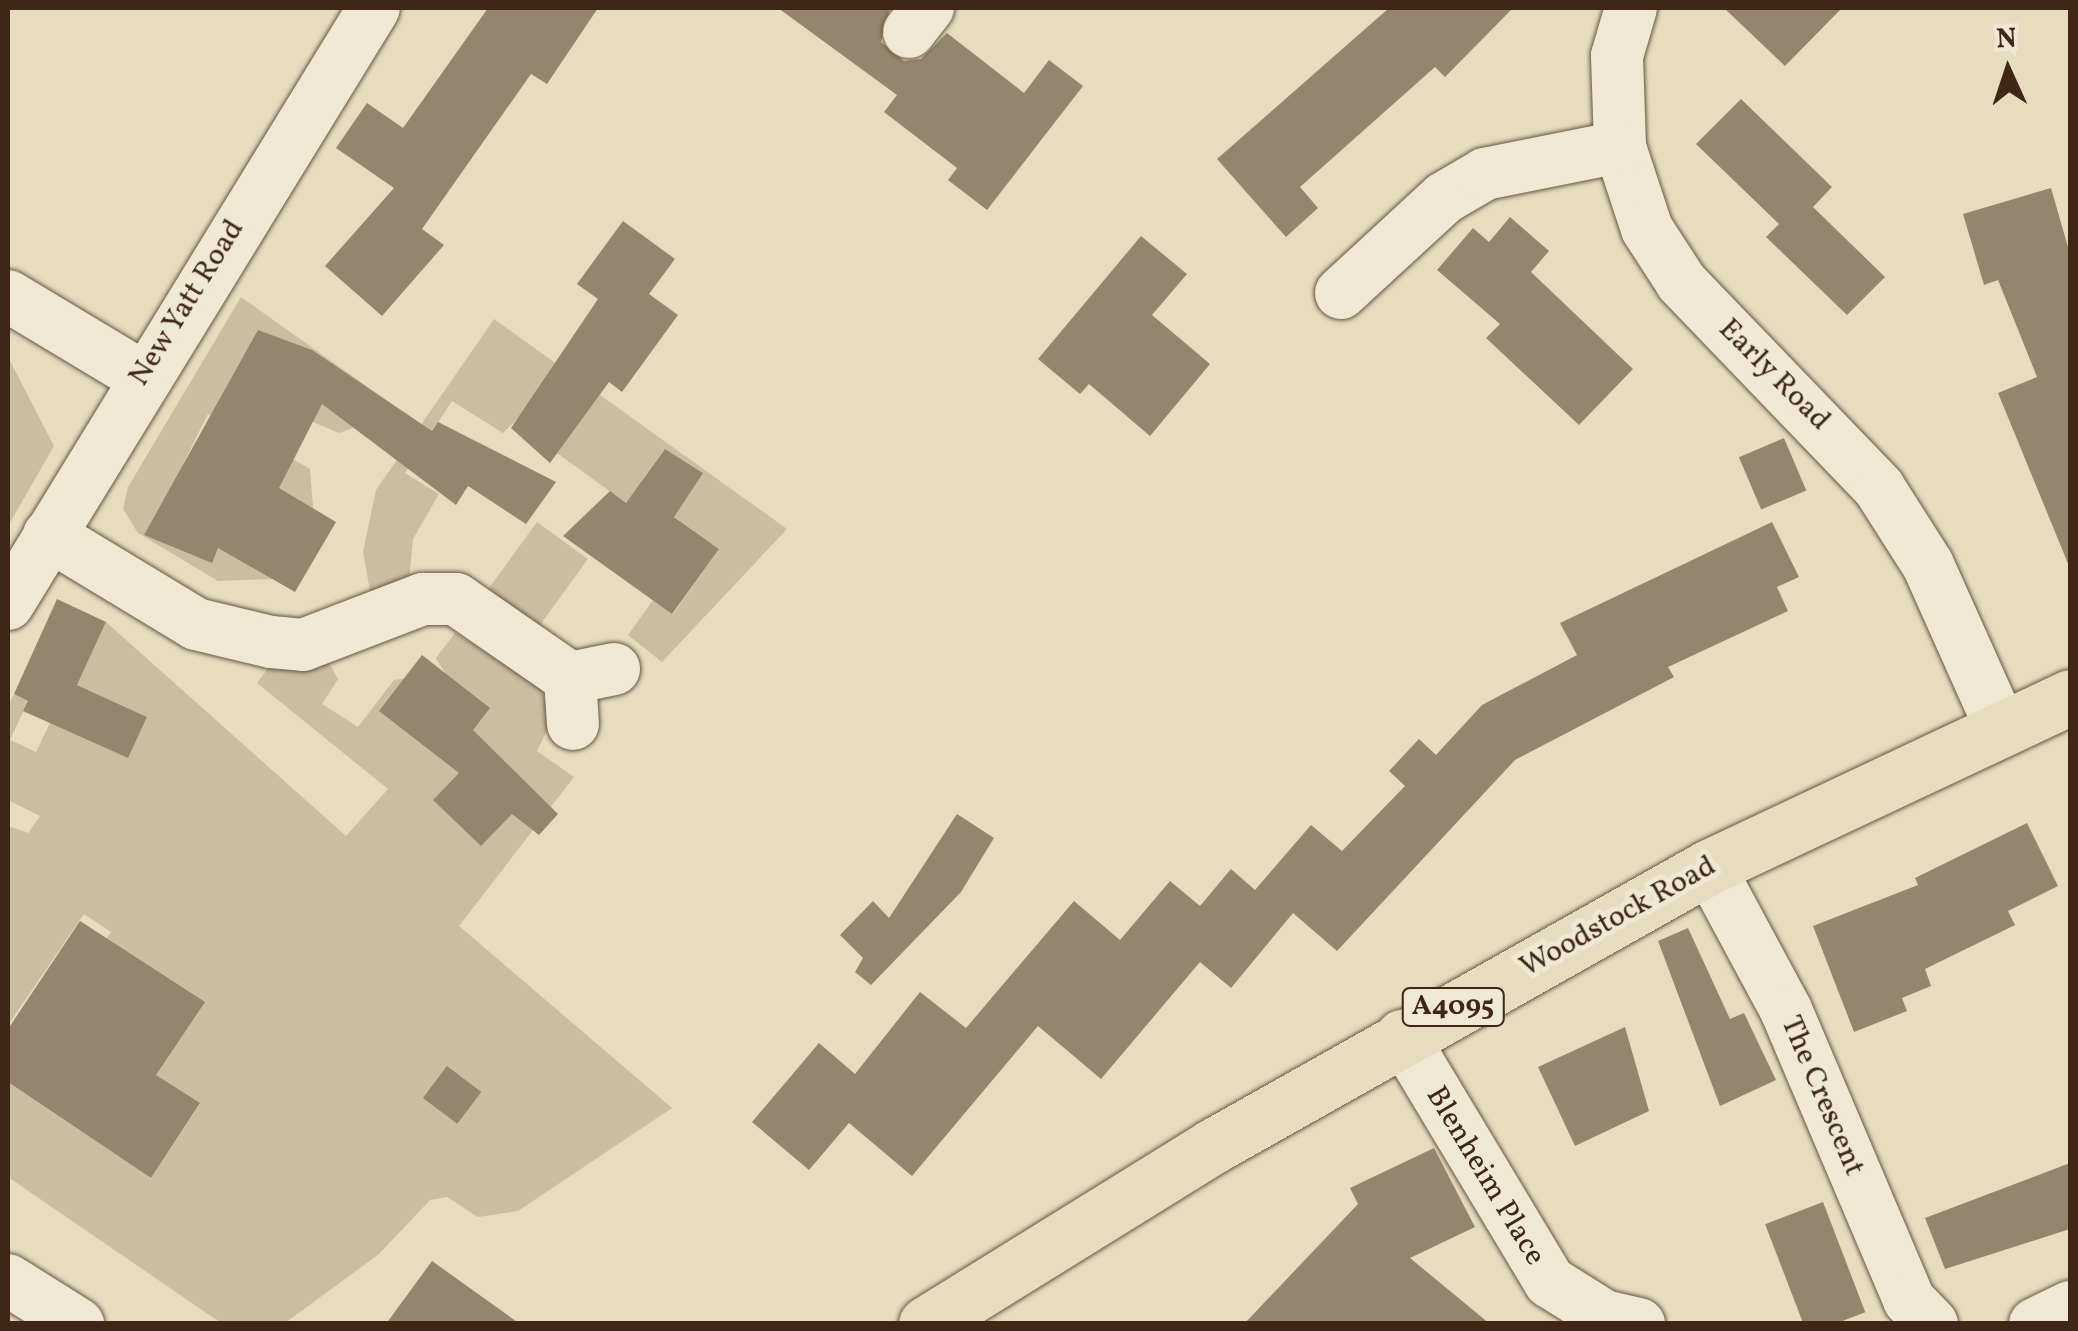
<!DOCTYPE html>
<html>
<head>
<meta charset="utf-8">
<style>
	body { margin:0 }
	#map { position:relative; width:2078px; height:1331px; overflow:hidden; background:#e6dcbf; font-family:Vollkorn,serif }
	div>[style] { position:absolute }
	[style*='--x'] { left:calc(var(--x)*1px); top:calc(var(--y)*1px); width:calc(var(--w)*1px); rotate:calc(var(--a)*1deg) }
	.green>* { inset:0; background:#cabda2; transform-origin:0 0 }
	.building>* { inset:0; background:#96856e; transform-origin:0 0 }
	.roads { filter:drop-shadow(0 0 2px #6a5441) drop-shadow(0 0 2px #6a5441) }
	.street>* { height:52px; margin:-26px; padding:0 26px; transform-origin:26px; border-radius:26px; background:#efe8d5 }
	.primary>* { height:55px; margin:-27.5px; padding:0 27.5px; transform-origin:27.5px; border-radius:27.5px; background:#e6dcbf }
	span { translate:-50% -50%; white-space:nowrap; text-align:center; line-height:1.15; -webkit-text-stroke:10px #efe8d5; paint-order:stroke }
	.shield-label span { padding:2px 8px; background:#efe8d5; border:2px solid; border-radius:8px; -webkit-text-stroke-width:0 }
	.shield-label { font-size:28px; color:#402617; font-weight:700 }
	.street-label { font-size:30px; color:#402617 }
	.frame { position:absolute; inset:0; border:10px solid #402617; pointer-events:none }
	.north { position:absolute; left:1958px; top:20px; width:100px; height:100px; -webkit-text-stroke:8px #efe8d5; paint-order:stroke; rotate:357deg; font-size:28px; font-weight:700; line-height:40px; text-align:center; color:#402617 }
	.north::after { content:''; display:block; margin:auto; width:35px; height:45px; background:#402617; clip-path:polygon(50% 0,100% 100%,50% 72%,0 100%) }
</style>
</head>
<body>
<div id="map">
	<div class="green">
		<div style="clip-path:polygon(241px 297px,379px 395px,356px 427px,339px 433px,313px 422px,236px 428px,208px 414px,183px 464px,250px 498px,293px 459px,310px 469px,313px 508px,272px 579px,218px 581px,138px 533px,123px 509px,128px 487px)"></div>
		<div style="clip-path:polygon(evenodd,494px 319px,787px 529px,662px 662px,628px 635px,653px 600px,673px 614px,719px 549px,669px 513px,626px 503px,557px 453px,586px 413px,519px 417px,503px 433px,452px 401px,405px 473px,439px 494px,413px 539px,408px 591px,379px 604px,370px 591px,363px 552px,376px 490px,494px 319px,665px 449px,702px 472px,702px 473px,641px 482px,665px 449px)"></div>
		<div style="clip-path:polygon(8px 357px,54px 446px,8px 526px)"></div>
		<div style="left:537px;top:522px;width:63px;height:85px;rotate:36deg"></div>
		<div style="clip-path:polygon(106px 622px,346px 836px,388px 789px,257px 683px,272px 663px,329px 663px,338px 679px,322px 704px,358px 727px,394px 680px,445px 673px,436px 658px,455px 633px,541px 687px,551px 722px,537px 751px,574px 777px,459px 926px,672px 1108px,518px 1211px,478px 1217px,447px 1197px,430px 1200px,379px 1254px,285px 1323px,221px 1323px,8px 1177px,8px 1082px,151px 1178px,200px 1104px,156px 1075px,204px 1002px,52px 1020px,111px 932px,84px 914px,8px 1025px,8px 826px,28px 833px,40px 816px,8px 800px,8px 706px,14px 694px,28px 701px,10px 740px,36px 752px,50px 723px,128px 757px,147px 717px,77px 685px)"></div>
	</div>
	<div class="building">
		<div style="clip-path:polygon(488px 8px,598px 8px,547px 84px,531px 74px,422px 229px,444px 245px,382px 316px,325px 266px,394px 188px,336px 148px,367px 103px,403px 128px)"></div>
		<div style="clip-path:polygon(778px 8px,890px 8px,881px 42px,904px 61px,921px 59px,947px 33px,1024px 93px,1049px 60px,1083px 86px,987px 210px,948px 180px,957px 168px,884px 112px,897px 95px)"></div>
		<div style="clip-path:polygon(1389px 8px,1513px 8px,1445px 77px,1435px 67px,1300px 187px,1318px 208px,1286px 237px,1217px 159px)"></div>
		<div style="clip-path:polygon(1724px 8px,1842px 8px,1785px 66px)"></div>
		<div style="clip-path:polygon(1741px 99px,1832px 187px,1813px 207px,1885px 277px,1847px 315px,1766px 237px,1779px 224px,1696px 144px)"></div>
		<div style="clip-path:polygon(2051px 188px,2070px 254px,2069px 566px,1998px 393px,2037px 377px,1998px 280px,1984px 285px,1963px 214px)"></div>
		<div style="clip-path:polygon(1510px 217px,1549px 251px,1531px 272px,1633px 369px,1579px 425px,1486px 338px,1500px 324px,1437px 270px,1473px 228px,1489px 242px)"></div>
		<div style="clip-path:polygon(623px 221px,675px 259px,649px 294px,678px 315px,622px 392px,609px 382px,550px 463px,511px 428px,598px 299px,577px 284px)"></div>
		<div style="clip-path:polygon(1141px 236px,1187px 274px,1152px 315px,1210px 364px,1150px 436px,1089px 384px,1080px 394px,1038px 359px)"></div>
		<div style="clip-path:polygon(258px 330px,312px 350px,432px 431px,438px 422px,556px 482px,526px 524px,468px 486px,456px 505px,322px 404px,279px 488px,336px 522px,295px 592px,218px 548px,212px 563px,144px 535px)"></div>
		<div style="left:1784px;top:438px;width:57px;height:49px;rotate:67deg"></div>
		<div style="clip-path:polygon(665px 449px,703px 473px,674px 517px,719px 549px,672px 614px,563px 536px,610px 491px,626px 503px)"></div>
		<div style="clip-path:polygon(1772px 522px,1799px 577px,1777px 587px,1788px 611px,1668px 667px,1674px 677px,1515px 760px,1337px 951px,1293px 913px,1231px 988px,1200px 962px,1101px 1079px,1038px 1026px,912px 1176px,849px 1123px,809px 1170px,752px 1122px,819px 1043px,855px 1074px,920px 992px,966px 1028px,1074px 901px,1120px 940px,1170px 881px,1200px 906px,1231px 869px,1255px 890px,1311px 825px,1342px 851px,1405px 786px,1389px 771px,1419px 739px,1436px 755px,1482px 705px,1577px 655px,1560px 623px)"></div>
		<div style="clip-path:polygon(57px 599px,106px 622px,77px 685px,147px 717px,128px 758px,23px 711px,28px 701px,14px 694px)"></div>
		<div style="clip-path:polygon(422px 655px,490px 708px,473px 730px,558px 814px,539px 835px,512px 814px,481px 846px,433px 800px,459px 773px,379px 711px)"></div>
		<div style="clip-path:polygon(957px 814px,994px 838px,961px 892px,871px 985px,855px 972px,863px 958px,840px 935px,873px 901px,889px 918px)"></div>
		<div style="clip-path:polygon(2027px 823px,2058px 886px,2008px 911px,2015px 925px,1925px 969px,1931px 986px,1902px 998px,1907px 1011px,1854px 1032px,1813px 926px,1918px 885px,1915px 878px)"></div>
		<div style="clip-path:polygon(80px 921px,205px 1002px,156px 1075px,200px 1103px,151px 1178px,8px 1082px,8px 1029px)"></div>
		<div style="clip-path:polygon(1688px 928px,1730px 1019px,1744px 1013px,1776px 1080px,1720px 1106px,1658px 941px)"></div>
		<div style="clip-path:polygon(1625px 1027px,1649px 1111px,1575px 1146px,1538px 1067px)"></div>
		<div style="left:447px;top:1066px;width:43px;height:40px;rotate:37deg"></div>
		<div style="clip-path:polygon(1434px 1148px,1475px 1227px,1410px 1258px,1490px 1324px,1244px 1324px,1358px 1204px,1350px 1188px)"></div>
		<div style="clip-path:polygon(2070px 1163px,2070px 1229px,1945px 1269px,1925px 1218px)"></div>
		<div style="left:1823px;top:1202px;width:118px;height:62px;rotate:69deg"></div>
		<div style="clip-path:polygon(432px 1261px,520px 1324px,386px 1324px)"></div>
	</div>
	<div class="roads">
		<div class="street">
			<div style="--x:1631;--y:8;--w:50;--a:106.3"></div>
			<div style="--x:1617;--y:56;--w:91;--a:88.1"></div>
			<div style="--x:1620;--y:147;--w:86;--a:71.8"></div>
			<div style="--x:1647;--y:229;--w:64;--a:57.1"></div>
			<div style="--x:1682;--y:283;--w:284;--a:46.1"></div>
			<div style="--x:1879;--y:488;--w:91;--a:57.5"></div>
			<div style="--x:1928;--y:565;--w:176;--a:65.9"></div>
			<div style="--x:909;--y:32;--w:31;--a:-52"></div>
			<div style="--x:1341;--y:293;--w:140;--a:-42.7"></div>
			<div style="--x:1444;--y:198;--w:48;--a:-30.3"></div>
			<div style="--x:1485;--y:174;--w:138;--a:-11.3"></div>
			<div style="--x:8;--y:296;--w:155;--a:31"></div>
			<div style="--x:49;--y:535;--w:172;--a:31.2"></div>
			<div style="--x:196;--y:624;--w:77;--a:13.5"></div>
			<div style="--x:271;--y:642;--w:32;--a:5"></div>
			<div style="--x:303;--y:645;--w:129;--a:-21"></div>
			<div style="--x:423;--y:599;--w:33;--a:0"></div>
			<div style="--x:456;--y:599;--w:139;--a:34.7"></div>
			<div style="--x:570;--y:678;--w:45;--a:-11.6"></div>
			<div style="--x:8;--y:604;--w:699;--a:-58.45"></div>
			<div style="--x:570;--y:678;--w:46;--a:86.3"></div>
			<div style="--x:1709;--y:867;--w:162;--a:61.7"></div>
			<div style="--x:1786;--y:1010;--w:315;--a:67"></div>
			<div style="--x:1909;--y:1300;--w:33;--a:46"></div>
			<div style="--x:1402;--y:1036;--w:287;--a:59"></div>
			<div style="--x:1550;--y:1282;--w:64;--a:32.2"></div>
			<div style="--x:1604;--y:1316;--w:36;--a:13"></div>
			<div style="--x:8;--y:1280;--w:83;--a:32.2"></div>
			<div style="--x:2035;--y:1324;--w:39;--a:-26"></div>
		</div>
		<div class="primary">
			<div style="--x:926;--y:1324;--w:338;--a:-31.8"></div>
			<div style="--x:1213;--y:1146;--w:569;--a:-29.36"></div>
			<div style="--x:1709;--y:867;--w:399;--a:-25.2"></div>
		</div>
	</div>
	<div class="shield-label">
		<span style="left:1453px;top:1007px">A4095</span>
	</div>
	<div class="street-label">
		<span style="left:187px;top:303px;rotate:-58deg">New Yatt Road</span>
		<span style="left:1774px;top:375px;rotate:45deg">Early Road</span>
		<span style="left:1618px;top:917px;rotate:-29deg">Woodstock Road</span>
		<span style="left:1822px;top:1096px;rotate:67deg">The Crescent</span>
		<span style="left:1485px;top:1176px;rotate:59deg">Blenheim Place</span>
	</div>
	<div class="frame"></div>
	<div class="north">N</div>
</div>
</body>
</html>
